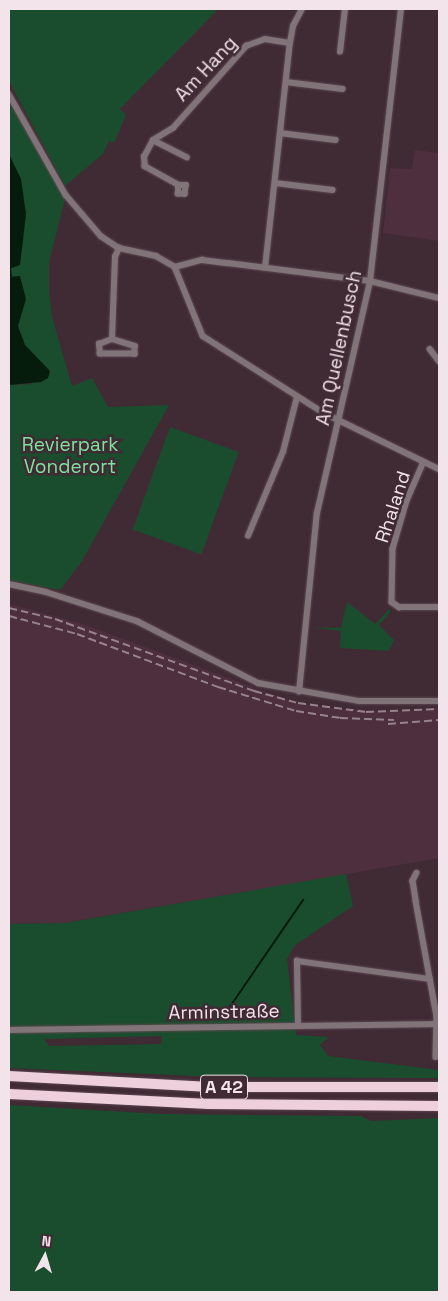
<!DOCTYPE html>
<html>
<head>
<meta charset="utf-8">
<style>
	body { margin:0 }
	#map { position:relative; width:448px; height:1301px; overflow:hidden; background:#402a34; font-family:"Space Grotesk",sans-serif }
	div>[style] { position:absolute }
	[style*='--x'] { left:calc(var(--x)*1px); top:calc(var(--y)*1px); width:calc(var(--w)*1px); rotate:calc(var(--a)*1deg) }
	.built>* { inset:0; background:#4d2f3d }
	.green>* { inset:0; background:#1a4d2d; transform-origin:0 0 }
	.water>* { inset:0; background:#051c0d }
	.stream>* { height:2px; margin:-1px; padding:0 1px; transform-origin:1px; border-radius:1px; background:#051c0d }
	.roads { filter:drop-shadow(0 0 1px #5d4851) drop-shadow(0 0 1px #5d4851) }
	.street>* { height:5.5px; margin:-2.75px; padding:0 2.75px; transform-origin:2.75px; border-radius:2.75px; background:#807479 }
	.highway>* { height:10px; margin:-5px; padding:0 5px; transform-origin:5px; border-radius:5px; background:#eed0dd }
	.rail>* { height:2px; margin-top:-1px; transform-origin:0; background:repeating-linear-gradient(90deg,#96838b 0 8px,transparent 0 12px) }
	span { translate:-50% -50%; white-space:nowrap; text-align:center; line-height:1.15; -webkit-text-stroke:5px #402a34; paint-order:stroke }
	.shield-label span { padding:1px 4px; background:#402a34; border:1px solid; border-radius:4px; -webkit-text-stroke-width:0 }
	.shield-label { font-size:18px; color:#f3e3ea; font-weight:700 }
	.street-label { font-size:19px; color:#f3e3ea }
	.park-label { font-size:19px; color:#7fe39f }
	.frame { position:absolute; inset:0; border:10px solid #f3e3ea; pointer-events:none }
	.north { position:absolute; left:20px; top:1231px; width:50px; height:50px; -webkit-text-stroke:4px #402a34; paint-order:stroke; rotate:6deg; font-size:14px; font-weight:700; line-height:20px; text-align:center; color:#f3e3ea }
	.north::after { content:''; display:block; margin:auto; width:18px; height:22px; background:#f3e3ea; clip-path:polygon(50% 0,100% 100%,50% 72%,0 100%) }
</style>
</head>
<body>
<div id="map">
	<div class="built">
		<div style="clip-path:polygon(415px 150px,439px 153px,439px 241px,383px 233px,390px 168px,412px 169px)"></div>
		<div style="clip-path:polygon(9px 604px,83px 624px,293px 702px,338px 709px,407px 711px,439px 707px,439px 858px,65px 923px,9px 924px)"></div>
	</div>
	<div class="green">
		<div style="clip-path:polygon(9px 9px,218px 9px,120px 109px,126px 115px,114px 143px,109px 141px,103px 154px,65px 186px,9px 81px)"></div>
		<div style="clip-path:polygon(9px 101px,65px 199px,49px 262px,49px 291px,52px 317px,72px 386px,92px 378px,108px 407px,169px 405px,82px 561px,60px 590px,9px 580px,9px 385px,32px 384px,18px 325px,17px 276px,9px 277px)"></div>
		<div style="left:170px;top:427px;width:73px;height:109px;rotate:20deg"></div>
		<div style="clip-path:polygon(347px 602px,375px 624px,389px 609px,391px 611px,379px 625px,394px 640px,389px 651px,340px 648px,341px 631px,311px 627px,341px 628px)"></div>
		<div style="clip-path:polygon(evenodd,346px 874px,353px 906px,295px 945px,287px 959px,296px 1035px,329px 1037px,320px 1045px,328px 1056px,439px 1070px,439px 1078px,218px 1077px,9px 1068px,9px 924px,65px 923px,346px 874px,162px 1036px,161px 1044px,49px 1046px,44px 1039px,162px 1036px)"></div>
		<div style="clip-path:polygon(9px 1105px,161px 1114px,361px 1116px,371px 1121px,439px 1118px,439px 1292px,9px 1292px)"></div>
	</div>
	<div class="water">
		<div style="clip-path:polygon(9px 154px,21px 179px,26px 214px,20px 265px,9px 269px)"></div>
		<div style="clip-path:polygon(20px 276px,26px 299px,18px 326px,25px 345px,50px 371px,48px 378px,41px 382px,9px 385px,9px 277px)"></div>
	</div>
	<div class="stream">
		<div style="--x:10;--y:269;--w:7;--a:82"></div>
		<div style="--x:227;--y:1011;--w:135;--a:-55.6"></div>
	</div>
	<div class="roads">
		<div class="street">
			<div style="--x:340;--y:52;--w:43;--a:-83.4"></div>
			<div style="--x:286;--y:82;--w:57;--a:7"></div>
			<div style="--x:9;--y:94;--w:116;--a:60.6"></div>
			<div style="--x:66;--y:195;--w:54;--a:49.5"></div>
			<div style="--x:101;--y:236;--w:22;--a:34"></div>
			<div style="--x:119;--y:248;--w:38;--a:12"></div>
			<div style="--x:156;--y:256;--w:22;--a:30"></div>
			<div style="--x:175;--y:267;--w:28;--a:-15"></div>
			<div style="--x:202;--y:260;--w:26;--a:7"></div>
			<div style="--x:228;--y:263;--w:143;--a:7.2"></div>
			<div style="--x:370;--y:281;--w:71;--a:13.8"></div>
			<div style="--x:280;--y:133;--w:56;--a:7.1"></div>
			<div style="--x:153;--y:140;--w:38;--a:27"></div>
			<div style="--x:275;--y:183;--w:58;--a:6.9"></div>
			<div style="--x:178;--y:185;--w:8;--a:0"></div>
			<div style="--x:186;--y:185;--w:9;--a:96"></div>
			<div style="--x:185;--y:194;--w:7;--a:180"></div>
			<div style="--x:178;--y:194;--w:9;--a:-90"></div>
			<div style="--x:178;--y:185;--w:38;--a:-151"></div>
			<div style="--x:145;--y:167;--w:10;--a:-96"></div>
			<div style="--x:144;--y:157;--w:19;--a:-62"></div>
			<div style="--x:153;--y:140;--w:23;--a:-31"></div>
			<div style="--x:173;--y:128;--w:110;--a:-48.3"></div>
			<div style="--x:246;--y:46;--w:20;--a:-20"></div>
			<div style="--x:265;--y:39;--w:25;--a:9"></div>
			<div style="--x:175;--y:267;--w:74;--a:67.9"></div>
			<div style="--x:203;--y:336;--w:143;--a:32.5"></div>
			<div style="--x:324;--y:413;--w:128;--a:26"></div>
			<div style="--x:265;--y:268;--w:226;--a:-83.7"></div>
			<div style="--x:290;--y:43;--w:17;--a:-80"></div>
			<div style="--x:293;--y:26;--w:19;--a:-62"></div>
			<div style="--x:112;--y:339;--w:24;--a:17"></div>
			<div style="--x:135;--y:346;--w:8;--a:90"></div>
			<div style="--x:135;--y:354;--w:35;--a:180"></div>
			<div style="--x:100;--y:354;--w:10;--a:-96"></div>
			<div style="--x:99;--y:344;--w:14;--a:-21"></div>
			<div style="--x:112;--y:339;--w:82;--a:-87.9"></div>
			<div style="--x:115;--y:257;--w:10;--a:-66"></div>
			<div style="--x:430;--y:349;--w:15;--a:53"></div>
			<div style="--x:424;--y:462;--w:43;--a:113.6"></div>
			<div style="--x:407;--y:501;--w:50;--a:106.3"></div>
			<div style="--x:393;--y:549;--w:53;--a:91.1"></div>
			<div style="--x:392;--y:602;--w:9;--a:36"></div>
			<div style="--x:399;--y:607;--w:40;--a:0"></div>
			<div style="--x:248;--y:536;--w:91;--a:-67.4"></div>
			<div style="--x:283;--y:452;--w:57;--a:-75.7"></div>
			<div style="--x:9;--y:584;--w:38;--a:12"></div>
			<div style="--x:46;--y:592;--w:96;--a:17.7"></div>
			<div style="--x:137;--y:621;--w:136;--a:27.1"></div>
			<div style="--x:258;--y:683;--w:103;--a:10.1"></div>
			<div style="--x:359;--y:701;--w:80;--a:0"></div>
			<div style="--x:299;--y:692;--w:180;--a:-84.3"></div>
			<div style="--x:317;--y:513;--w:238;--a:-77.1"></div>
			<div style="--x:370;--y:281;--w:274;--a:-83.5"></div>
			<div style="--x:417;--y:873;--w:9;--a:117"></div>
			<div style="--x:413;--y:881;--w:20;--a:81"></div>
			<div style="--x:416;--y:901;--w:118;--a:79.7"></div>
			<div style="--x:437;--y:1017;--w:40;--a:91.4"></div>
			<div style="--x:298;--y:1026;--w:65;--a:-90.9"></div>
			<div style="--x:297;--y:961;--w:134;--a:7.7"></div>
			<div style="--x:9;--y:1030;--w:430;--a:-0.8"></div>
		</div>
		<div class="highway">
			<div style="--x:9;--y:1076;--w:206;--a:3.1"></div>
			<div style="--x:215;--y:1087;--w:224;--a:0"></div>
			<div style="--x:9;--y:1094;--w:200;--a:2.9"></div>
			<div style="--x:209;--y:1104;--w:230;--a:0.5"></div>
		</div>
	</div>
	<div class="rail">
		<div style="--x:9;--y:608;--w:47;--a:13.4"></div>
		<div style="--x:55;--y:619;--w:212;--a:19.9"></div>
		<div style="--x:254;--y:691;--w:46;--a:15.3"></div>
		<div style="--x:298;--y:703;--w:69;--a:7.5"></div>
		<div style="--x:366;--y:712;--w:73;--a:-2.4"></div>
		<div style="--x:9;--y:616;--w:70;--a:14.8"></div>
		<div style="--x:77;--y:634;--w:151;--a:20.6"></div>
		<div style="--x:218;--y:687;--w:82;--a:17.1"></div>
		<div style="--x:296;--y:711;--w:45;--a:9"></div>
		<div style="--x:340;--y:718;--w:54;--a:2.1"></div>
		<div style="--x:388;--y:724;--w:51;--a:-4.5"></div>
	</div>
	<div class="shield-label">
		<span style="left:224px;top:1087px">A 42</span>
	</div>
	<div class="street-label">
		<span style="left:206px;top:69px;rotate:-47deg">Am Hang</span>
		<span style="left:339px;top:348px;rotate:-78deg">Am Quellenbusch</span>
		<span style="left:393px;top:507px;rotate:-72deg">Rhaland</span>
		<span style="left:224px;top:1012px;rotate:-1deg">Arminstraße</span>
	</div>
	<div class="park-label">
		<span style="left:70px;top:456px">Revierpark<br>Vonderort</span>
	</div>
	<div class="frame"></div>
	<div class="north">N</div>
</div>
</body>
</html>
